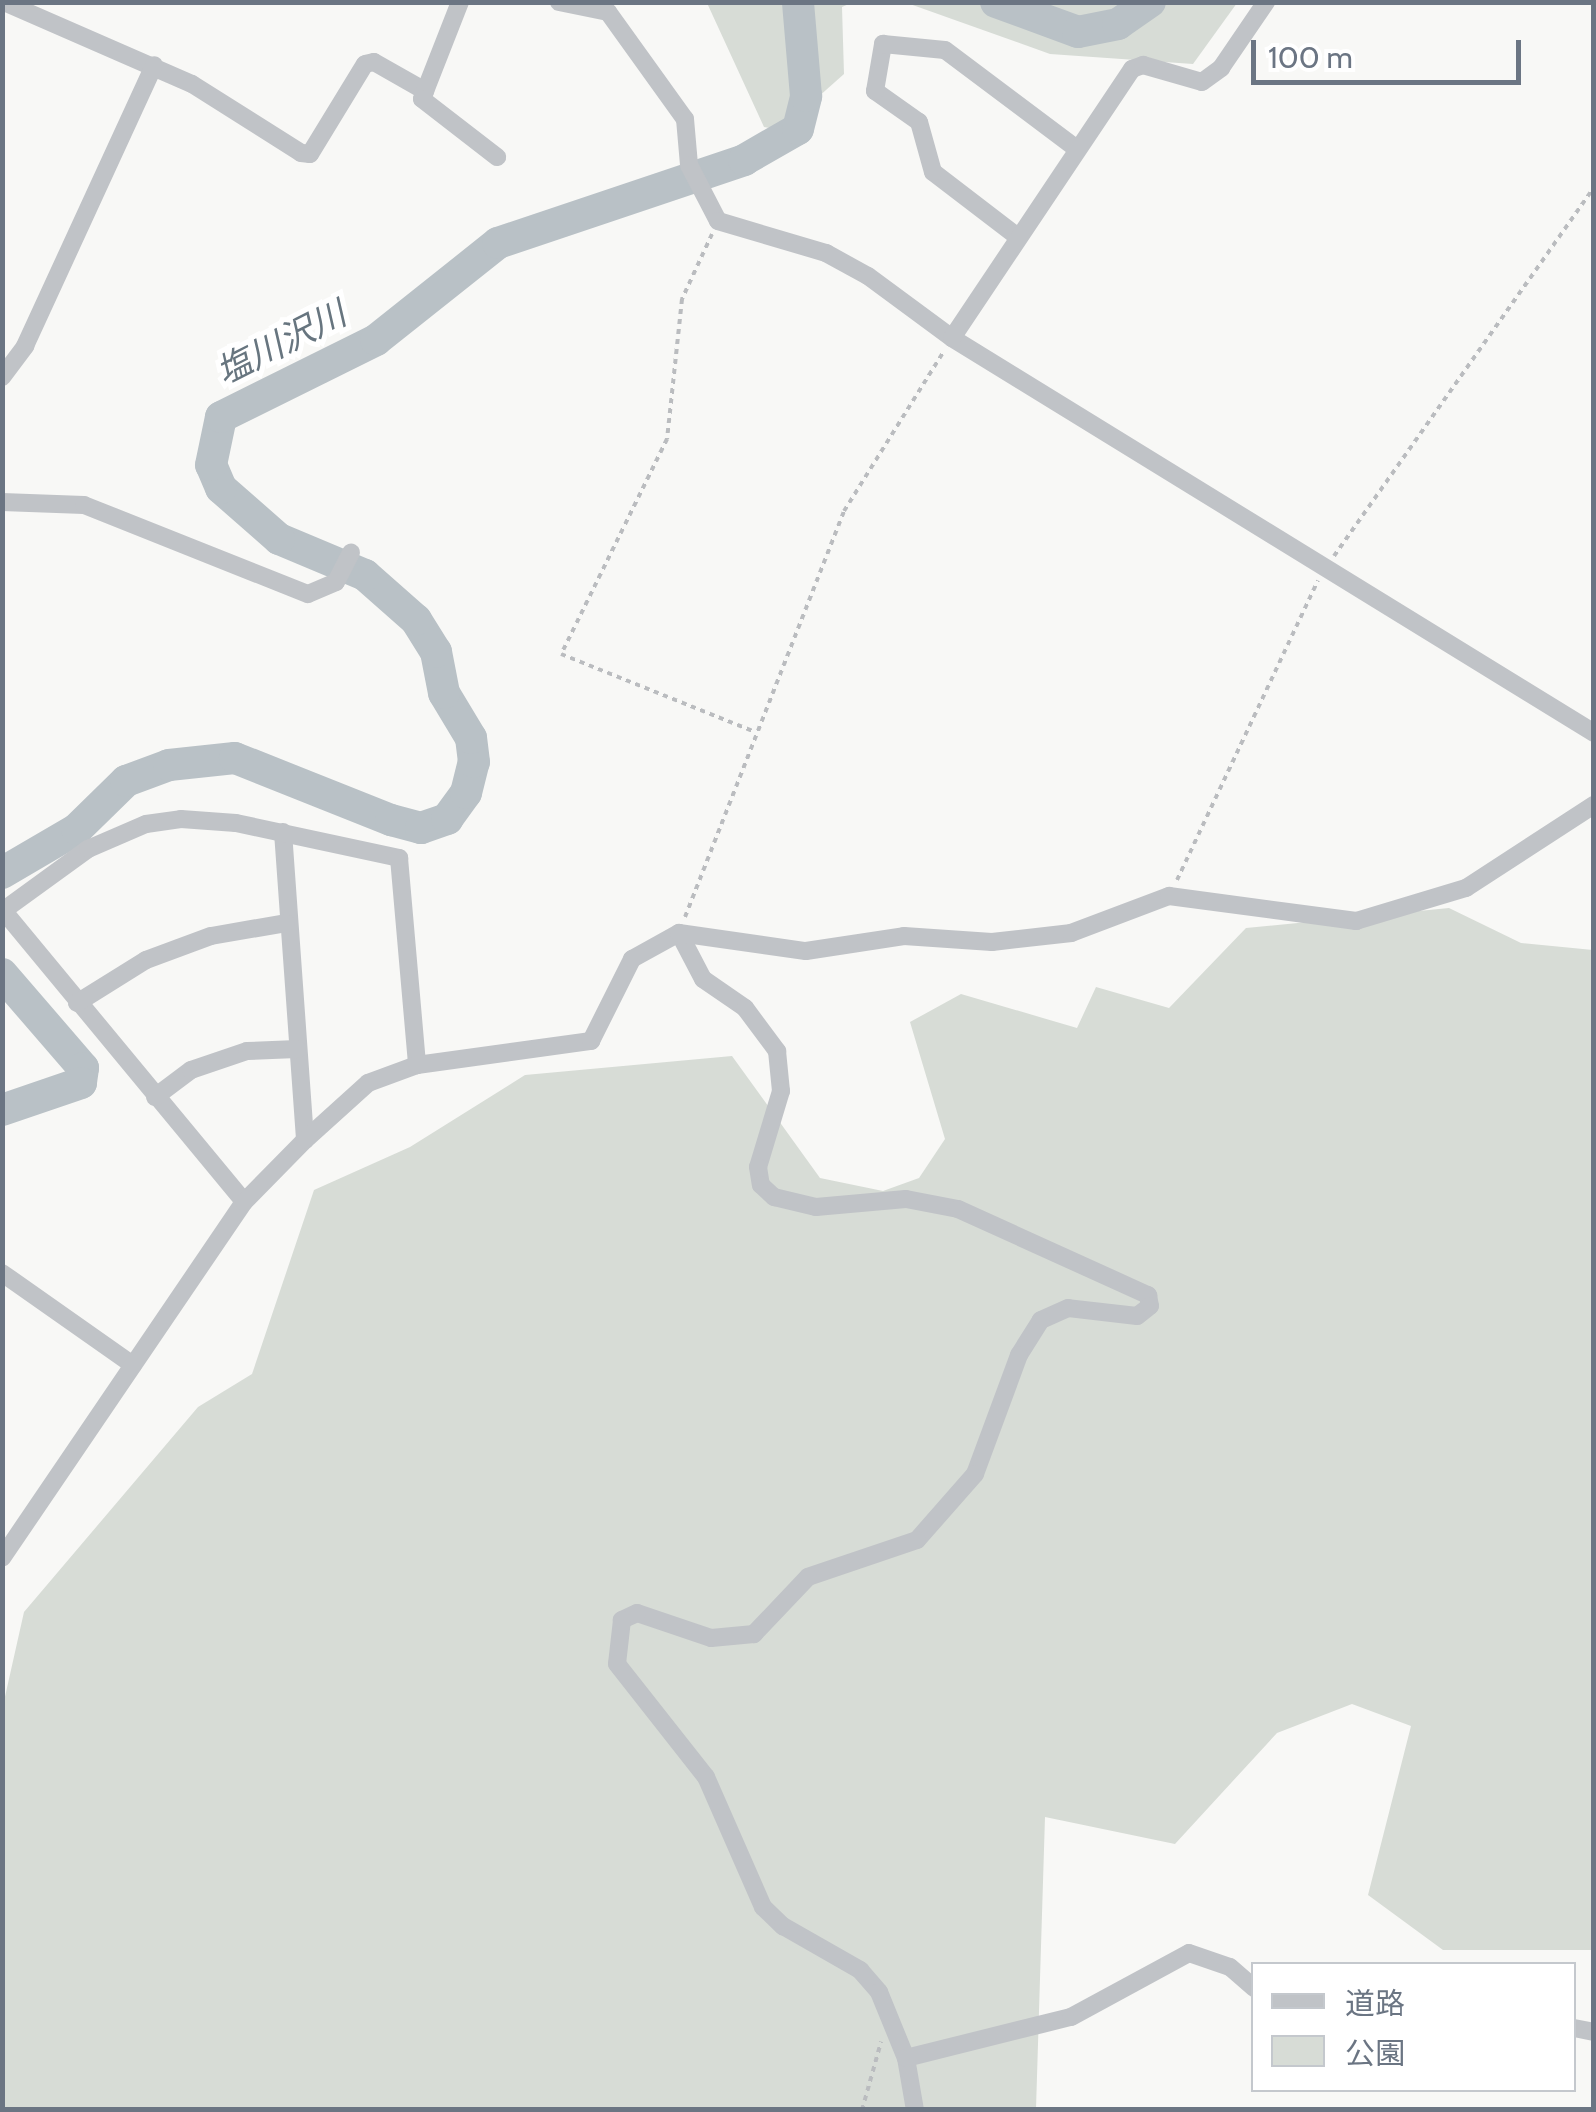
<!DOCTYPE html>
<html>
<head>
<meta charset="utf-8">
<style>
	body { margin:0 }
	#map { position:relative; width:1596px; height:2112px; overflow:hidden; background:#f8f8f6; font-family:Cabin,"Noto Sans JP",sans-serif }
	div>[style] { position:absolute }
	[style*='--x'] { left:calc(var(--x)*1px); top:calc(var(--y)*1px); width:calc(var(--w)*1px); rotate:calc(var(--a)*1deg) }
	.green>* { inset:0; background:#d7dcd6 }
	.river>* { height:32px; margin:-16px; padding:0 16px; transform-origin:16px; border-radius:16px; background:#b9c1c6 }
	.path>* { height:4px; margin-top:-2px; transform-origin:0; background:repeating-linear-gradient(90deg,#babcbf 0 5px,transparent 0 10px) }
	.minor>* { height:18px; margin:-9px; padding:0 9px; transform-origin:9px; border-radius:9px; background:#c0c3c7 }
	span { translate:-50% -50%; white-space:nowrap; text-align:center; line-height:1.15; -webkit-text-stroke:10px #fff; paint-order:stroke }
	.water-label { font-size:35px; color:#67757f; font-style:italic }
	.frame { position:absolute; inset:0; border:5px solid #6b7583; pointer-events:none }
	.legend { position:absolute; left:1251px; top:1962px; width:325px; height:130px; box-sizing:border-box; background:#fff; border:2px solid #c4c8cd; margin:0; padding:12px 18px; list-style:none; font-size:30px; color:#6b7583 }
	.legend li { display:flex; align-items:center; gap:20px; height:50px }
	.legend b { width:50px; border:2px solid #c4c8cd }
	.scale { position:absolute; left:1251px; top:40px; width:270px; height:45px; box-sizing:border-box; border:5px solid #6b7583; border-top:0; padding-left:12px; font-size:30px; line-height:35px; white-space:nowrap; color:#6b7583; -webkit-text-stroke:8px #fff; paint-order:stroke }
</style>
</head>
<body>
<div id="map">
	<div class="green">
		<div style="clip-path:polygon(707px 3px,851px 3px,842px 7px,844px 74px,781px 130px,764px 127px)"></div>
		<div style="clip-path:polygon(907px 3px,1237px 3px,1193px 64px,1050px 54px)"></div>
		<div style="clip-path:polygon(1449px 908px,1521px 943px,1593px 950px,1593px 1950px,1443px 1950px,1368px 1895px,1411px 1726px,1352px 1704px,1277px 1733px,1175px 1844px,1045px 1817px,1036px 2109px,3px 2110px,2px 1710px,24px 1612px,198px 1407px,252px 1374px,314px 1190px,410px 1147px,525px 1075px,732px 1056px,820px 1178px,883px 1191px,919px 1178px,945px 1139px,910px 1022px,961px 994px,1077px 1028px,1096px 987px,1169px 1008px,1246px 928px)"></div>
	</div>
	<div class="river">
		<div style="--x:996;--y:2;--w:87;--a:20.1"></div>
		<div style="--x:1078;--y:32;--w:41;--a:-11.3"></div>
		<div style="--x:1118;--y:24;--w:39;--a:-35"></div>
		<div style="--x:2;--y:873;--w:87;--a:-30.4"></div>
		<div style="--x:77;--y:829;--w:69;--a:-44.4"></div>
		<div style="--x:126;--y:781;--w:46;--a:-20.4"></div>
		<div style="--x:169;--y:765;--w:66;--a:-6.1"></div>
		<div style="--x:235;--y:758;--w:168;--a:21.7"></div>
		<div style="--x:391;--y:820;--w:31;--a:15"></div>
		<div style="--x:421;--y:828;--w:28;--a:-19"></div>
		<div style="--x:447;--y:819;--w:32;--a:-54"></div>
		<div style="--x:466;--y:793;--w:32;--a:-76"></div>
		<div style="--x:474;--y:762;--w:24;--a:-97"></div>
		<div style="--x:471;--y:738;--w:52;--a:-121"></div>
		<div style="--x:444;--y:693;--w:42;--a:-101"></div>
		<div style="--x:436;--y:652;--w:38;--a:-122"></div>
		<div style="--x:416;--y:620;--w:68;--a:-138.6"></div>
		<div style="--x:365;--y:575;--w:93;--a:-157.3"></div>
		<div style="--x:279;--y:539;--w:77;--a:-138.7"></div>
		<div style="--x:221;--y:488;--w:25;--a:-113"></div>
		<div style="--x:211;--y:465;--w:49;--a:-78.2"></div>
		<div style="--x:221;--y:417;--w:173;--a:-26.4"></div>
		<div style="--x:376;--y:340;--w:156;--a:-38.5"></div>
		<div style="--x:498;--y:243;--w:260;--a:-18.6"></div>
		<div style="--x:744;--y:160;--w:62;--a:-29.9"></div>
		<div style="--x:798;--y:129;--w:34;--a:-76"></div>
		<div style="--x:806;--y:96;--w:94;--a:-94.9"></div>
		<div style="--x:2;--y:974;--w:124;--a:49.2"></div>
		<div style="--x:83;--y:1068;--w:15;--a:98"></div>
		<div style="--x:81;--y:1083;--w:83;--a:161.1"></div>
	</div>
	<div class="path">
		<div style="--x:712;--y:234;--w:72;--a:114.8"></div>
		<div style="--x:682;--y:299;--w:141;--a:96.1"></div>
		<div style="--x:667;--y:439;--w:240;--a:116.2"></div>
		<div style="--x:561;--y:654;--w:209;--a:21.9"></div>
		<div style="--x:1334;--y:556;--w:451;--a:-54.8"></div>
		<div style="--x:1177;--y:880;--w:331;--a:-64.8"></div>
		<div style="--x:685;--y:917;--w:436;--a:-68.6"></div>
		<div style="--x:844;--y:511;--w:189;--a:-58"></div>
		<div style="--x:862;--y:2110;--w:71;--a:-74.4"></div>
	</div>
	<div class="minor">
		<div style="--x:4;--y:2;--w:205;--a:23.6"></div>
		<div style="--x:192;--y:84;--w:129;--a:32.3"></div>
		<div style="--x:301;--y:153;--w:9;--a:6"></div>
		<div style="--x:310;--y:154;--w:105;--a:-58.6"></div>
		<div style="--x:365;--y:64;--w:9;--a:-13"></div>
		<div style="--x:374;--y:62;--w:59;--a:29.6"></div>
		<div style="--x:460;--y:2;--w:104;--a:111.4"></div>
		<div style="--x:422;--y:99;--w:95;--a:37.7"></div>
		<div style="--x:559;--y:2;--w:50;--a:11.5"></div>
		<div style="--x:608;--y:12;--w:132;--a:54.3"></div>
		<div style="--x:685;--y:119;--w:46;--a:85"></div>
		<div style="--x:689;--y:165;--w:63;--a:62.6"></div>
		<div style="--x:718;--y:221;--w:113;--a:16.5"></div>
		<div style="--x:826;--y:253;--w:48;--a:28.7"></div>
		<div style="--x:868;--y:276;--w:104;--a:36.4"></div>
		<div style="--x:952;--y:338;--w:754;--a:31.6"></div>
		<div style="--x:1018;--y:237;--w:107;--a:-142.6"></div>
		<div style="--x:933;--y:172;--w:52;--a:-105.6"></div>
		<div style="--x:919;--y:122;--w:54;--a:-144.8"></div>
		<div style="--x:875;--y:91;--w:48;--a:-80.3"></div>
		<div style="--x:883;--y:44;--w:62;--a:5.5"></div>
		<div style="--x:945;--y:50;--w:165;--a:36.9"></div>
		<div style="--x:952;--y:338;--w:324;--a:-56.2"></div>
		<div style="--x:1132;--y:69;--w:12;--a:-20"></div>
		<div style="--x:1143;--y:65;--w:61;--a:16.1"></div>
		<div style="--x:1202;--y:82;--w:24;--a:-36"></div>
		<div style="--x:1221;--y:68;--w:80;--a:-55.7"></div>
		<div style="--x:2;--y:377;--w:39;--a:-53"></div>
		<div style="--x:25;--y:346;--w:309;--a:-65.3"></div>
		<div style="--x:2;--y:502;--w:82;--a:2.1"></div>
		<div style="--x:84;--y:505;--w:241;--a:21.7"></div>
		<div style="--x:308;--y:594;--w:30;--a:-23"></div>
		<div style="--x:336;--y:582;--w:33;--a:-63"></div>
		<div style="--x:283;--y:832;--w:309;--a:85.9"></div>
		<div style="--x:2;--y:909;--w:380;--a:50.4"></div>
		<div style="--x:4;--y:910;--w:104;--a:-36"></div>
		<div style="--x:88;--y:849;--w:63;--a:-23.3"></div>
		<div style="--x:146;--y:824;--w:35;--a:-8"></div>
		<div style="--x:181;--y:819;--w:55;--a:4.2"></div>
		<div style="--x:236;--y:823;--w:167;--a:12.1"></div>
		<div style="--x:399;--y:858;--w:208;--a:85"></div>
		<div style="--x:679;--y:933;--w:52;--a:62.4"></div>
		<div style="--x:703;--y:979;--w:51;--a:34.6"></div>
		<div style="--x:745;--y:1008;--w:54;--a:53.3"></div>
		<div style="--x:777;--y:1051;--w:40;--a:84.3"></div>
		<div style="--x:781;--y:1091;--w:79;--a:106.8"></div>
		<div style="--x:758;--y:1167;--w:18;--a:81"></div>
		<div style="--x:761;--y:1185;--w:18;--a:43"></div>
		<div style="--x:774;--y:1197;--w:43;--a:13.4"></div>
		<div style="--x:816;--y:1207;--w:90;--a:-5.1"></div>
		<div style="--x:906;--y:1199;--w:53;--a:10.9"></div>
		<div style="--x:958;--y:1209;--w:209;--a:24.4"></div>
		<div style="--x:1148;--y:1295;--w:11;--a:80"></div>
		<div style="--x:1150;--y:1306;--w:16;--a:142"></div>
		<div style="--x:1137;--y:1316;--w:69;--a:-173.4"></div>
		<div style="--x:1068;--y:1308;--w:30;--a:156"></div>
		<div style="--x:1041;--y:1320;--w:41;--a:122.2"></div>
		<div style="--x:1019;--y:1355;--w:127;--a:110.3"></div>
		<div style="--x:975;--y:1474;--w:88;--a:131.3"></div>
		<div style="--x:917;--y:1540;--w:115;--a:161.3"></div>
		<div style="--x:808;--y:1577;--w:79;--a:133.5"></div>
		<div style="--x:754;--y:1634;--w:43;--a:174.7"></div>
		<div style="--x:711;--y:1638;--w:78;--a:-161.3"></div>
		<div style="--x:637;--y:1613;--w:17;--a:155"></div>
		<div style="--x:622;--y:1620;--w:44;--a:96.5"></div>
		<div style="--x:617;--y:1664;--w:144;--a:51.8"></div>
		<div style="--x:706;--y:1777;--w:142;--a:66.3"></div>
		<div style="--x:763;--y:1907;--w:28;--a:44"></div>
		<div style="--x:783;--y:1926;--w:89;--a:29.7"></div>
		<div style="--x:860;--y:1970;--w:29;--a:49"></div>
		<div style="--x:879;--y:1992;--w:71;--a:67.8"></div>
		<div style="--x:906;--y:2058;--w:53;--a:80.2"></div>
		<div style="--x:77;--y:1003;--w:81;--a:-31.9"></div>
		<div style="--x:146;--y:960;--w:69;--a:-20.3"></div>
		<div style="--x:211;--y:936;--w:76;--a:-9.8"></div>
		<div style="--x:155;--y:1097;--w:45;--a:-36.9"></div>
		<div style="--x:191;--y:1070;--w:59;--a:-18.7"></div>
		<div style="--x:247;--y:1051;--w:50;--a:-2.3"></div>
		<div style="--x:2;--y:1273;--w:160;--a:35.1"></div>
		<div style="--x:2;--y:1558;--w:430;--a:-55.8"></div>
		<div style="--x:244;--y:1202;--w:87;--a:-45.5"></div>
		<div style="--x:305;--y:1140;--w:85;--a:-42.1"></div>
		<div style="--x:368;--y:1083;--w:52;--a:-20.2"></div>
		<div style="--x:417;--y:1065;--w:176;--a:-7.9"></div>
		<div style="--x:591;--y:1041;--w:92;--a:-63.4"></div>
		<div style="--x:632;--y:959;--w:54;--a:-29"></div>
		<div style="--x:679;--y:933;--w:128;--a:8.1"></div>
		<div style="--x:806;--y:951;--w:99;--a:-8.7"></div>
		<div style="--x:904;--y:936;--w:88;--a:3.9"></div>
		<div style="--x:992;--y:942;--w:80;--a:-6.5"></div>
		<div style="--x:1071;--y:933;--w:105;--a:-20.7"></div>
		<div style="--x:1169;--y:896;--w:189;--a:7.6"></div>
		<div style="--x:1356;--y:921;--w:115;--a:-16.7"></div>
		<div style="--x:1466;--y:888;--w:153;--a:-33"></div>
		<div style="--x:1574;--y:2028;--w:20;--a:11"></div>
		<div style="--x:906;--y:2058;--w:170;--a:-14"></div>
		<div style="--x:1071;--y:2017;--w:134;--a:-28.5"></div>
		<div style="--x:1189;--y:1953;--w:43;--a:18.9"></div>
		<div style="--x:1230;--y:1967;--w:32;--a:41"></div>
	</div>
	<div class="water-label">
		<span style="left:281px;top:343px;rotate:-27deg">塩川沢川</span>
	</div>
	<div class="frame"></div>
	<ul class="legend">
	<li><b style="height:12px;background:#c0c3c7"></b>道路</li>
	<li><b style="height:28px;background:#d7dcd6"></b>公園</li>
	</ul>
	<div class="scale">100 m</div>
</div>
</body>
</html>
